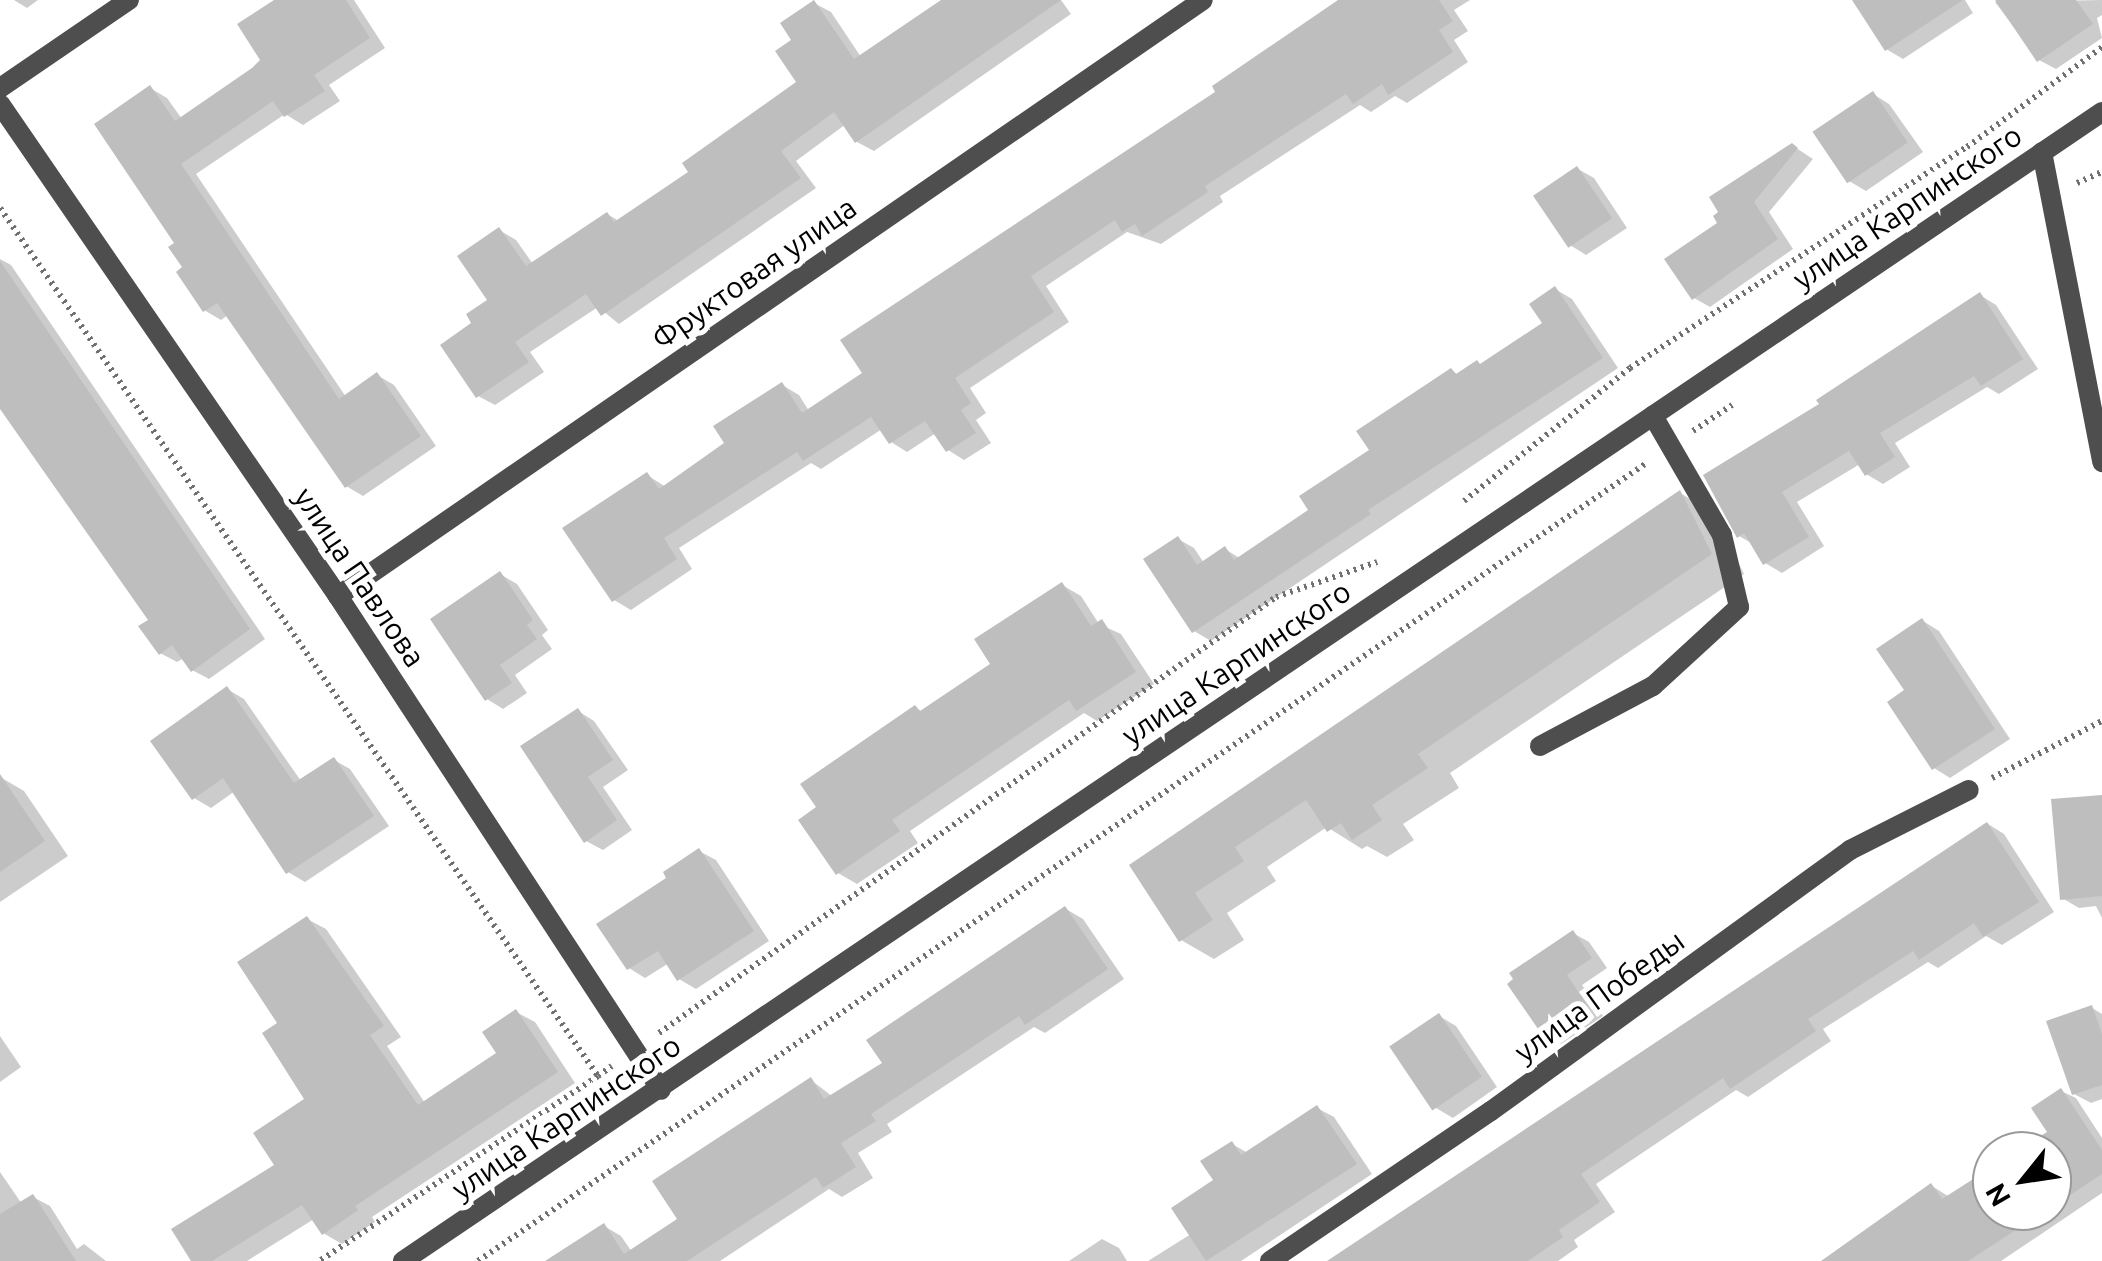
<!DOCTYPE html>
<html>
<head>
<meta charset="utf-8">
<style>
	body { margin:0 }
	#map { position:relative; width:2102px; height:1261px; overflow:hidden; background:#fff; font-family:Ubuntu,sans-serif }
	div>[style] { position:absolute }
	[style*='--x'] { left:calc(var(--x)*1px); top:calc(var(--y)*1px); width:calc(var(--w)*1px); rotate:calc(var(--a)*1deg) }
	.shadow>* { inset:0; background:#0003 }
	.building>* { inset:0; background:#bebebe; transform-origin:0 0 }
	.path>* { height:6px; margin-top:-3px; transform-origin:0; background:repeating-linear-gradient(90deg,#707070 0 2.5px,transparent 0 7.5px) }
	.service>* { height:20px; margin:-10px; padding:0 10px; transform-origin:10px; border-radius:10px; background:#4e4e4e }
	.minor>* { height:20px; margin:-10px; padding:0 10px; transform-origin:10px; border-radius:10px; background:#4e4e4e }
	.tertiary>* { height:20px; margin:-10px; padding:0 10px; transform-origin:10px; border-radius:10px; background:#4e4e4e }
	span { translate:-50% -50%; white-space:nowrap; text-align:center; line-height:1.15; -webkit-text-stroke:10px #fff; paint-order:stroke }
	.street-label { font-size:30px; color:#000 }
	.north { position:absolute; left:1972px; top:1131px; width:100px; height:100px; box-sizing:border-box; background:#fff; border:2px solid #999; border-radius:50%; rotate:240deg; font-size:28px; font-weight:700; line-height:40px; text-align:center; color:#000 }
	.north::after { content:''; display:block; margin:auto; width:35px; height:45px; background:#000; clip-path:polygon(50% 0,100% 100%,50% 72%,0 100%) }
</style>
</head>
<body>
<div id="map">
	<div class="shadow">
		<div style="clip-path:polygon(14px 0,38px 0,27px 8px)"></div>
		<div style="clip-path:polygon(278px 0,354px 0,385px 48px,329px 85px,340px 101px,303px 125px,285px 114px,196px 174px,346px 397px,377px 375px,394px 385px,436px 446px,363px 496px,346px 486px,228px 315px,221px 320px,204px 310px,178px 243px,150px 88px,167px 98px,182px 119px,264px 60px)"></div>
		<div style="clip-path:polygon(944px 0,1061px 0,1071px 14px,874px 151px,857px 142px,846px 124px,796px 161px,816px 188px,619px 324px,598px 307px,530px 352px,544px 372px,495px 405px,478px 396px,475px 324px,490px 301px,499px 230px,516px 240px,533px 264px,607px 214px,619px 221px,692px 172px,800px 83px,795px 40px,814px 3px,831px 12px,861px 57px)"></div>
		<div style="clip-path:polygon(1343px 0,1470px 0,1454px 10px,1468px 31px,1454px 40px,1468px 62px,1407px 103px,1395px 96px,1371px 112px,1360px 105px,1220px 196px,1223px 202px,1161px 244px,1127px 232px,1046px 286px,1069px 322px,970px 388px,986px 413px,976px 420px,991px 443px,964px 460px,948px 450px,936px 433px,907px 452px,891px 442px,882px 429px,821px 469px,811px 463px,679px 548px,692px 569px,631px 610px,614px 600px,647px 475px,666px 487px,727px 444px,782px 385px,799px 395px,809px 411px,865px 374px,1219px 92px)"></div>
		<div style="clip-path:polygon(1855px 0,1965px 0,1973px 13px,1903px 59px,1886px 49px)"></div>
		<div style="clip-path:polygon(2102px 0,2102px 15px,2097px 18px,2102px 38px,2056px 69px,2039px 60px,1995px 2px)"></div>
		<div style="clip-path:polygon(1873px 94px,1889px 104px,1923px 152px,1866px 191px,1849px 181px)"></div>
		<div style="clip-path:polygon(1793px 146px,1813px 159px,1769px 212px,1793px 249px,1710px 307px,1694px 298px,1721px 224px)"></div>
		<div style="clip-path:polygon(1578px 169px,1594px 178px,1627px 228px,1586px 255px,1570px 245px)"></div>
		<div style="clip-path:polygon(0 259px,11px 265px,265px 639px,209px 679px,192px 670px,184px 658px,177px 662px,160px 653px,151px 620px,0 404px)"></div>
		<div style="clip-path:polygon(1555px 289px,1572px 299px,1618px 368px,1211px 641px,1194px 631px,1178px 539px,1194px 548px,1204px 563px,1225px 549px,1241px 559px,1312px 511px,1451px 371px,1459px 375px,1482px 365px,1545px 323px)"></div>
		<div style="clip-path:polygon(1980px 295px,1996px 305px,2038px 369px,1999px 394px,1987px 387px,1895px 443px,1910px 467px,1883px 484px,1866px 474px,1860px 464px,1797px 502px,1824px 546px,1782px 573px,1765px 563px,1753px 544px,1739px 536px,1822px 405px)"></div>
		<div style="clip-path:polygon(1680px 493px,1713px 512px,1744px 574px,1450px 773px,1459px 788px,1403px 824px,1414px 840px,1387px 857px,1367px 846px,1362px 849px,1327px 827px,1267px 867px,1276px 881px,1227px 913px,1244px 940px,1214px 959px,1181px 940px,1132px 866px)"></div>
		<div style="clip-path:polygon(500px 574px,517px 584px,548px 630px,542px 635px,552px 649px,515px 675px,527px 693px,503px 709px,487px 699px)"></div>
		<div style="clip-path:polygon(1062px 585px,1081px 596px,1099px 624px,1121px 634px,1154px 684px,1097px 721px,1084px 713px,910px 831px,918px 843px,857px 884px,838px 873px,820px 808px,915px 708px,923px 712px,993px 664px)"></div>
		<div style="clip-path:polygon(1923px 621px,1939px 631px,2010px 739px,1950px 778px,1934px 768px,1907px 691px)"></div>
		<div style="clip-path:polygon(227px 689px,244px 699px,301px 781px,334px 760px,350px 769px,389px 826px,305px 882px,288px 872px,235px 791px,211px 808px,194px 798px)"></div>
		<div style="clip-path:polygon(578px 711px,594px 721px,628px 770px,603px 787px,632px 830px,603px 850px,586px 841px)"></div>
		<div style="clip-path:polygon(0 777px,24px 791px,68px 856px,0 902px)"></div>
		<div style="clip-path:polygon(2102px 797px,2102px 918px,2096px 906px,2079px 908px,2062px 898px)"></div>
		<div style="clip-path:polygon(1988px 824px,2004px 834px,2054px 912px,2002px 945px,1986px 936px,1938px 968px,1928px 962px,1823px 1029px,1831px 1041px,1789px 1069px,1748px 1097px,1736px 1090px,1596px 1184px,1615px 1212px,1574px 1240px,1578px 1247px,1558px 1261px,1331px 1261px)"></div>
		<div style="clip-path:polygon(699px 851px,716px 860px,769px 941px,696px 989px,679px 979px,669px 963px,645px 978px,629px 968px,670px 878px)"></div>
		<div style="clip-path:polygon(1066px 909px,1083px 919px,1124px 979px,1045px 1033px,1034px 1027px,887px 1124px,892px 1132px,858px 1153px,873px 1178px,842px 1197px,829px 1189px,720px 1261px,546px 1261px,604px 1226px,621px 1236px,632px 1252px,680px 1220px,811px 1080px,833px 1097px,886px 1064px)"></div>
		<div style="clip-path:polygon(307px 919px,326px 929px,401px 1037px,387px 1046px,425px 1103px,499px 1054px,516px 1012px,535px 1022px,575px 1083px,372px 1217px,375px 1222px,342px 1244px,323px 1233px,314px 1219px,247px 1261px,193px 1261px,278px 1165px,308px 1099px,280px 1024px)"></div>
		<div style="clip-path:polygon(1573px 933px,1589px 942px,1607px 968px,1582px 985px,1603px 1016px,1561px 1044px,1545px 1034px)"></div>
		<div style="clip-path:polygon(2092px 1008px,2102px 1014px,2102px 1099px,2091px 1103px,2074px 1094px)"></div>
		<div style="clip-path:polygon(1439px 1016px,1456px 1026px,1497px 1087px,1453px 1118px,1436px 1108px)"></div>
		<div style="clip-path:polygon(0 1036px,21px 1067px,0 1082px)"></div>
		<div style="clip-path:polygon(2061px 1091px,2076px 1098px,2102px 1138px,2102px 1193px,2001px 1261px,1825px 1261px,1932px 1186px,1948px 1196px,1992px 1170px,1992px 1211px,2052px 1211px,2052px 1151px,2022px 1151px,2050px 1132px)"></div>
		<div style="clip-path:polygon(1317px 1108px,1334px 1117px,1372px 1174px,1241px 1261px,1148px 1261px,1191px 1234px,1232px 1144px,1248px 1153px)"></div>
		<div style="clip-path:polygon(0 1172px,22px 1204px,33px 1197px,50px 1206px,77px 1249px,84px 1244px,106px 1261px,0 1261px)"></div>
		<div style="clip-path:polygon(1102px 1239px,1119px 1248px,1127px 1261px,1069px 1261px)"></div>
	</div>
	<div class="building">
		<div style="clip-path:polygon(274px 0,346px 0,370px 38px,314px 75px,325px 91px,284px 117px,273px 101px,181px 164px,339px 399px,377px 372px,421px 436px,345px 488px,217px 303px,203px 312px,176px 272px,182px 267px,168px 247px,174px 243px,94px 124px,150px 85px,175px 121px,252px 68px,260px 60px,237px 24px)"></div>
		<div style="clip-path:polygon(814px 0,854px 59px,941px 0,1061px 0,855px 143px,834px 112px,781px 151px,801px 178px,601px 316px,586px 294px,515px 342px,529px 362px,476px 398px,440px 345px,471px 323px,466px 314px,487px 300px,457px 256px,499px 227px,526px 266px,607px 212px,614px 222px,688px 172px,682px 163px,796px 82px,775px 51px,791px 40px,780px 23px)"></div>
		<div style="clip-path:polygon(1338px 0,1439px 0,1453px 21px,1439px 30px,1453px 52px,1388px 95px,1382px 84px,1353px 104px,1346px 94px,1205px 186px,1208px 192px,1142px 236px,1135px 224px,1122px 232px,1115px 220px,1031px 276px,1054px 312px,955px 378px,971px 403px,961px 410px,976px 433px,946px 452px,925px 421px,889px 444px,871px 417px,803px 461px,797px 452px,664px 538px,677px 559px,612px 602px,562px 528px,647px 472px,659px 489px,724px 443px,713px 426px,782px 382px,802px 413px,862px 373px,840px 340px,1215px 92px,1212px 86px)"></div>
		<div style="clip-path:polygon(1852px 0,1963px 0,1885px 51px)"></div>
		<div style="clip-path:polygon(1995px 0,2076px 0,2093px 24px,2037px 62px)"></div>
		<div style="left:1873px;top:91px;width:62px;height:73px;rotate:56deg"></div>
		<div style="clip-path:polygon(1792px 143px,1798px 148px,1754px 202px,1778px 239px,1692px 300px,1664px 259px,1717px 223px,1713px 216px,1718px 212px,1709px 197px)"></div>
		<div style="left:1577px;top:166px;width:63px;height:53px;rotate:56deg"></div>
		<div style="clip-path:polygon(0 261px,250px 629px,191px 672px,172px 645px,159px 655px,138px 626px,148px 620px,0 409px)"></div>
		<div style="clip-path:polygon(1555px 286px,1603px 358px,1368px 510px,1371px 514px,1192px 633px,1143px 559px,1178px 536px,1197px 565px,1225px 546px,1234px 560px,1308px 510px,1299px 496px,1369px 450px,1356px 431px,1451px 368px,1456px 374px,1477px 360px,1480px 364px,1542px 323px,1529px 304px)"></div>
		<div style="clip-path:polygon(1980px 292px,2023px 359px,1981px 386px,1974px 376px,1880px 433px,1895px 457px,1865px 476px,1849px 451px,1782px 492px,1809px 537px,1763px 565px,1744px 533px,1737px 538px,1703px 475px,1819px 404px,1816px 400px)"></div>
		<div style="clip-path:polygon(1680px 490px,1712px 554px,1418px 754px,1428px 768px,1372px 805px,1382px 820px,1352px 840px,1341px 823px,1327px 832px,1306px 800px,1235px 847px,1244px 861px,1195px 893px,1213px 920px,1179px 942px,1129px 865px)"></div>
		<div style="clip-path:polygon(500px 571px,533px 620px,527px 625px,537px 639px,500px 665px,512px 683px,485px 701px,430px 619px)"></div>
		<div style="clip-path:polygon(1062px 582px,1091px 626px,1102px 619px,1136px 672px,1076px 711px,1069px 700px,892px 820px,900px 831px,836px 875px,798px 820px,816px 807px,800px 784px,915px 705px,920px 711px,990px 664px,974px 639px)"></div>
		<div style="clip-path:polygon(1922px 618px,1995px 729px,1932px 770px,1887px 702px,1904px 690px,1876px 649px)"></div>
		<div style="clip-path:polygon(227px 686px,294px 783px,334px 757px,374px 816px,286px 874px,223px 778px,192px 800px,150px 741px)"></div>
		<div style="clip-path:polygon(578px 708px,613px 760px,588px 777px,617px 820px,584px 843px,520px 746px)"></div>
		<div style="clip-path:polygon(0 774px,45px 841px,0 872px)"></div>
		<div style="clip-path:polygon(2102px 795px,2102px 896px,2060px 900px,2051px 799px)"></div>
		<div style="clip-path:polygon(1987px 822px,2039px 902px,1983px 937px,1974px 923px,1919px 960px,1913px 951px,1808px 1019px,1816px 1031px,1772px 1061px,1730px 1089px,1723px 1078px,1581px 1174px,1600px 1202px,1559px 1230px,1563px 1237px,1528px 1261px,1327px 1261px)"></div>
		<div style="clip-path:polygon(699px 848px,754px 931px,677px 981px,658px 951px,627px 970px,596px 924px,666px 878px,663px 872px)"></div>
		<div style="clip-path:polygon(1065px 906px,1108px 969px,1025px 1025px,1019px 1016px,871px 1114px,876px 1121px,841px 1143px,856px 1167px,823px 1188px,816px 1177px,687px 1261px,545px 1261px,604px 1223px,624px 1254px,677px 1219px,652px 1181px,811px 1077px,824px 1099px,882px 1063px,866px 1040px)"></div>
		<div style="clip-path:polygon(307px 916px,384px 1026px,370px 1035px,418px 1105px,496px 1053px,482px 1032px,516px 1009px,558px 1072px,355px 1206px,358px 1210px,322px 1235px,302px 1205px,212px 1261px,191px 1261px,171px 1229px,274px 1165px,253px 1133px,304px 1099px,262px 1033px,277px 1023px,237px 962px)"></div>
		<div style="clip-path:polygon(1573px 930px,1592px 958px,1567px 975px,1588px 1006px,1543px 1036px,1507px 984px,1513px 979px,1509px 973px)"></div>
		<div style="clip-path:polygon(2092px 1005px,2102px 1034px,2102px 1085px,2072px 1095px,2046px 1021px)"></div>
		<div style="left:1439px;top:1013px;width:77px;height:60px;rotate:56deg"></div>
		<div style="clip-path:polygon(2061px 1088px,2102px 1150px,2102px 1174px,2052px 1207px,2052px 1151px,2017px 1151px,2047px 1132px,2031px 1108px)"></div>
		<div style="clip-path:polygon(1317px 1105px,1357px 1164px,1206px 1261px,1171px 1208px,1213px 1180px,1200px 1161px,1232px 1141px,1241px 1155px)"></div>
		<div style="clip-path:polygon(1992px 1167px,1992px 1211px,2045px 1211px,1968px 1261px,1821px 1261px,1931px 1183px,1942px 1199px)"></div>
		<div style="clip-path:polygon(33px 1194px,76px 1261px,0 1261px,0 1214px)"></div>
	</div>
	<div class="path">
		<div style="--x:2077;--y:183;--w:27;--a:-24"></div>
		<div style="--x:0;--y:208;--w:1054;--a:55.44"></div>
		<div style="--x:598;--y:1076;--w:334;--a:146.4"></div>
		<div style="--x:1693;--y:431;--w:47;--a:-33.7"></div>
		<div style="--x:1464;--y:501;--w:213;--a:-38.7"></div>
		<div style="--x:1630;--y:368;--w:403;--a:-33.3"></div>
		<div style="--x:1967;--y:147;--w:168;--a:-36.5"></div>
		<div style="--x:1992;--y:778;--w:124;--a:-27.4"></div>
		<div style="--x:659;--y:1033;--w:756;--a:-35.25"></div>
		<div style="--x:1276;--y:597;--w:107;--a:-19.1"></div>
		<div style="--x:598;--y:1076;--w:17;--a:-36"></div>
		<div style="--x:478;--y:1261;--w:1413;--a:-34.33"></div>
	</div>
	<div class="service">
		<div style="--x:1540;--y:746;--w:128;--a:-28"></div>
		<div style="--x:1653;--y:686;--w:117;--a:-42.6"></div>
		<div style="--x:1739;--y:607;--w:74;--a:-103.3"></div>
		<div style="--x:1722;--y:535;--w:138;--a:-120.1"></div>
	</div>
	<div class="minor">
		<div style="--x:0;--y:88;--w:156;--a:-34.3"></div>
		<div style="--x:0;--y:104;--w:597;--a:55.51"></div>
		<div style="--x:338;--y:596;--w:590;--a:56.82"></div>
		<div style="--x:2042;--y:152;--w:316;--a:79"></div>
		<div style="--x:338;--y:596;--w:1050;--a:-34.57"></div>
		<div style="--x:1270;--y:1261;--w:267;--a:-34.2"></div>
		<div style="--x:1491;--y:1111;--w:444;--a:-36"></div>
		<div style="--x:1850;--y:850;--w:133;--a:-26.8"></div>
	</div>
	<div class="tertiary">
		<div style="--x:403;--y:1261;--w:2051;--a:-34.07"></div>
	</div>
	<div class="street-label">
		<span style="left:1907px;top:207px;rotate:-34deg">улица Карпинского</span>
		<span style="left:754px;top:273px;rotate:-35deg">Фруктовая улица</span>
		<span style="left:360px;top:577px;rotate:56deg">улица Павлова</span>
		<span style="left:1236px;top:663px;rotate:-34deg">улица Карпинского</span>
		<span style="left:1599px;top:996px;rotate:-36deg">улица Победы</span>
		<span style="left:566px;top:1117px;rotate:-34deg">улица Карпинского</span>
	</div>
	<div class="north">N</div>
</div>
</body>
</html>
